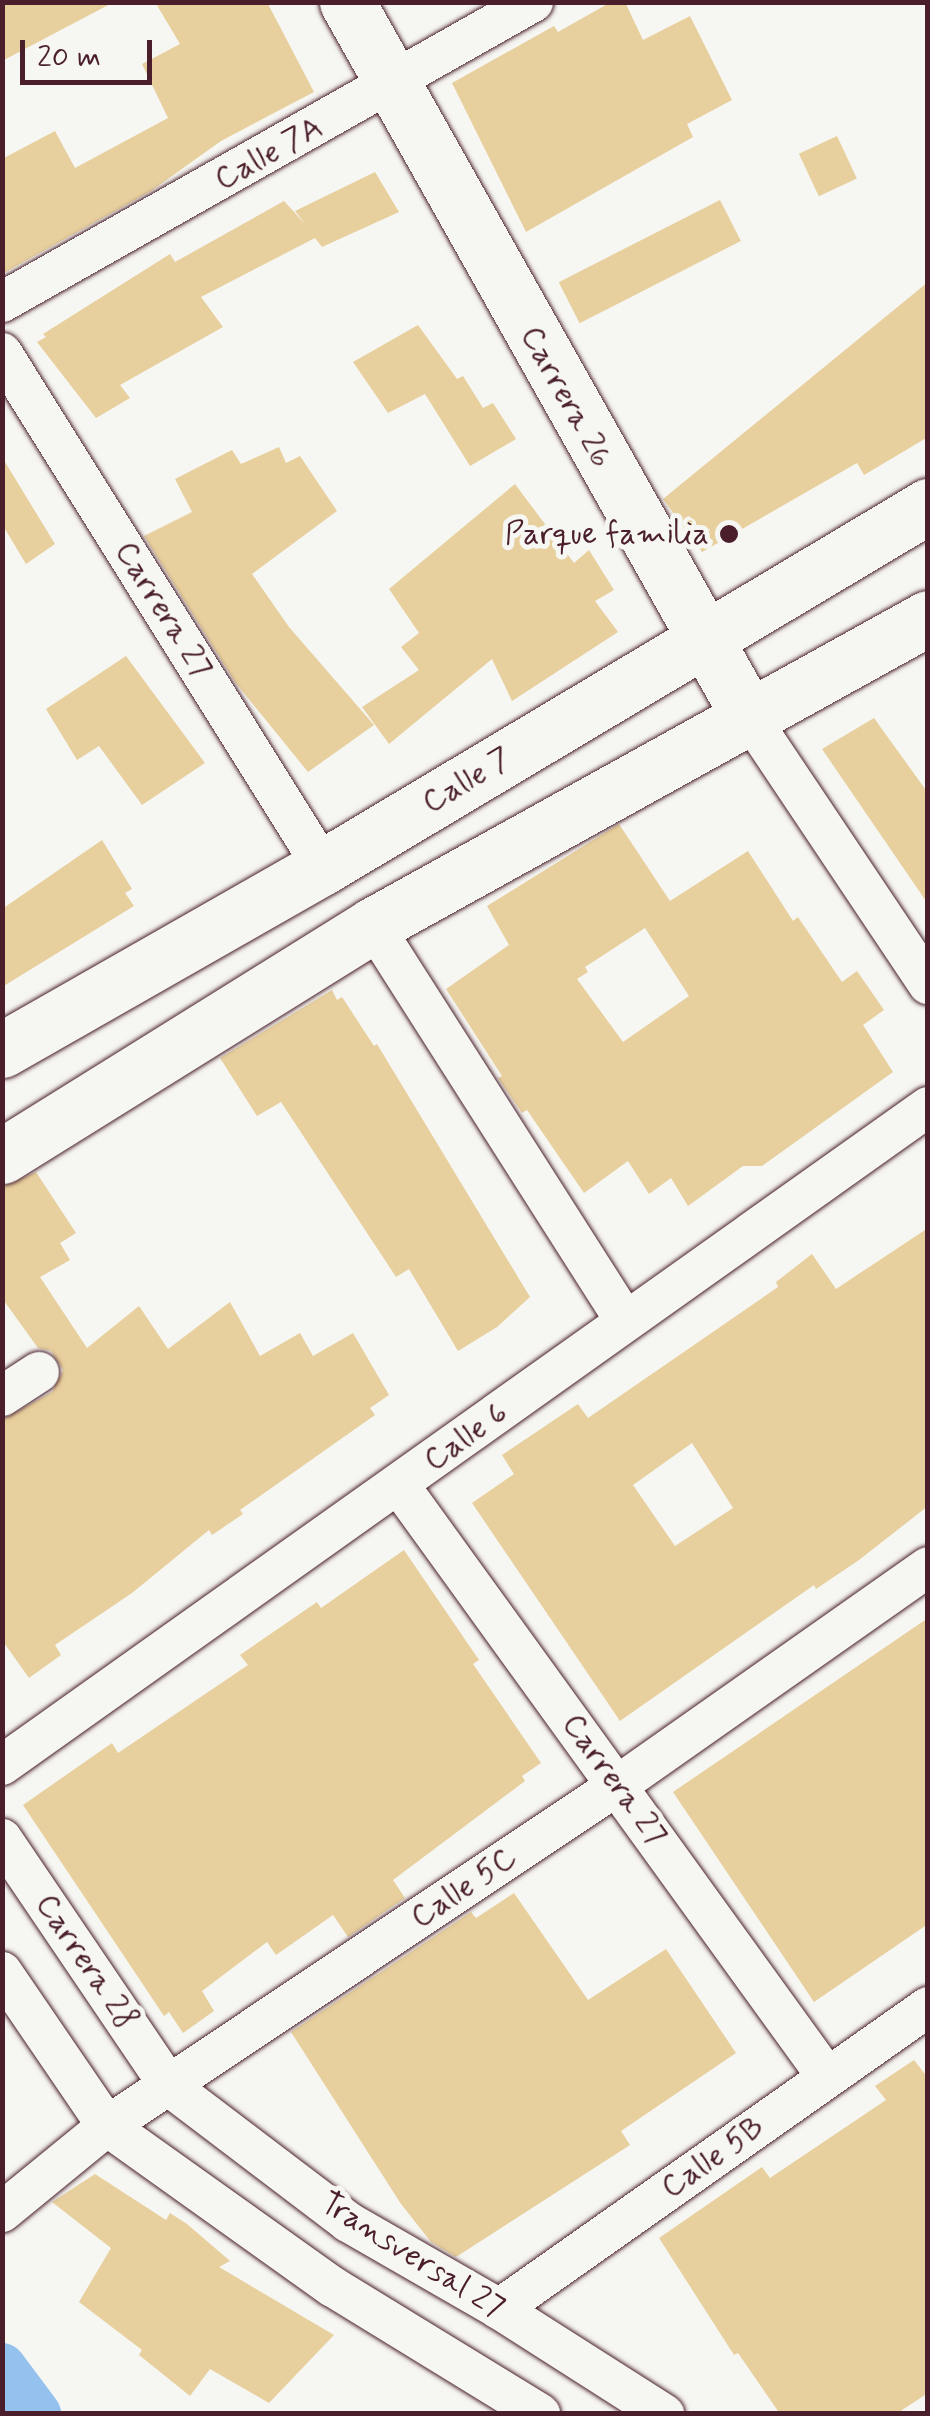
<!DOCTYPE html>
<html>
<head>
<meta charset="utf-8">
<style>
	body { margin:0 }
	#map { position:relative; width:930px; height:2416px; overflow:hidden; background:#f6f6f2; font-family:Mynerve,sans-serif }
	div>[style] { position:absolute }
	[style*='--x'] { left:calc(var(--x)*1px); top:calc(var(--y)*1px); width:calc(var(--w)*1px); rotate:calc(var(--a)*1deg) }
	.canal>* { height:48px; margin:-24px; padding:0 24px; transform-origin:24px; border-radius:24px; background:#94c1ed }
	.building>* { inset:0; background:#e8d09e; transform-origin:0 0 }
	.roads { filter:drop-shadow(0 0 2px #4a1f2b) drop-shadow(0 0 2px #4a1f2b) }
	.street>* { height:40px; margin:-20px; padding:0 20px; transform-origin:20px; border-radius:20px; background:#f6f6f2 }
	.secondary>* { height:55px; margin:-27.5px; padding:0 27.5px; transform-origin:27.5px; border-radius:27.5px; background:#f6f6f2 }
	.primary>* { height:55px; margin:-27.5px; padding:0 27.5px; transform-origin:27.5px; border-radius:27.5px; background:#f6f6f2 }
	.dots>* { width:28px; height:28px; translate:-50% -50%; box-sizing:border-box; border:5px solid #f6f6f2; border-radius:50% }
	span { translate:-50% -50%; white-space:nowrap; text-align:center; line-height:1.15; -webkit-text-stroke:10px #f6f6f2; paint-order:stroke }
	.street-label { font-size:32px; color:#4a1f2b }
	.poi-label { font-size:32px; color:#4a1f2b }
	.right { translate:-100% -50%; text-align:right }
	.frame { position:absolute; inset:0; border:5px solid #4a1f2b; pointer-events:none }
	.scale { position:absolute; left:20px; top:40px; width:132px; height:45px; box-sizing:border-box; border:5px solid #4a1f2b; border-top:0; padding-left:12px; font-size:30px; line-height:35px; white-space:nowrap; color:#4a1f2b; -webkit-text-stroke:8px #f6f6f2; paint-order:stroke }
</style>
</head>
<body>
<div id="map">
	<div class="canal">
		<div style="--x:2;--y:2367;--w:59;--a:53.3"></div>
	</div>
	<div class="building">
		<div style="clip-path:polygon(2px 2px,114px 2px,2px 61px)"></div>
		<div style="clip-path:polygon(155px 2px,267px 2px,314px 92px,221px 141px,151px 191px,2px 274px,2px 159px,55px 131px,75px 168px,168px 118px,142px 64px,180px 44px)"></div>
		<div style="clip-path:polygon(611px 2px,625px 2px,643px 40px,690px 16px,732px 100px,687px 124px,693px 137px,526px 232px,452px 83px,554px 26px,558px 32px)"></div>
		<div style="left:837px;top:136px;width:47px;height:42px;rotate:65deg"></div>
		<div style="clip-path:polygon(375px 172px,399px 212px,322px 247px,315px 238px,201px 297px,223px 327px,120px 385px,130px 398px,96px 418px,37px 342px,46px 337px,43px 334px,170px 254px,175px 262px,284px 201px,306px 225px,295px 211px)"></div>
		<div style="left:720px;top:200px;width:46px;height:181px;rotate:63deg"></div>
		<div style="clip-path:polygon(928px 282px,928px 437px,864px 475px,857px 463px,702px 552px,663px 499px)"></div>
		<div style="clip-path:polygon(418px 325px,457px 379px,463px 376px,483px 408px,493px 403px,516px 439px,470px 466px,425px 394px,388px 413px,353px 362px)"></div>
		<div style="clip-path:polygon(279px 447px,286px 463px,300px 456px,337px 511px,252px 574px,289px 627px,374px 725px,308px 772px,235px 682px,144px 536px,192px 512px,175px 479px,232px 450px,241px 464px)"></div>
		<div style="clip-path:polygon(2px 457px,55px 544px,26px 564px,2px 524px)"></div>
		<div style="clip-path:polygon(515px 484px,574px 563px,589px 550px,614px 590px,595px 601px,618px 632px,512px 701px,492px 659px,389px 744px,362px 707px,419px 670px,401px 647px,419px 633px,389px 589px)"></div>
		<div style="clip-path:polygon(126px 656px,205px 763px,142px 805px,99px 746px,77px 760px,46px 709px)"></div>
		<div style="clip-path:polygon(874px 718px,928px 793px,928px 904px,822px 749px)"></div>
		<div style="clip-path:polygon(evenodd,619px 824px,670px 901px,748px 851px,793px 921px,798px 917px,842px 982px,857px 971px,884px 1010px,863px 1025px,893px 1072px,762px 1166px,743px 1166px,688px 1206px,671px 1178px,649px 1194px,628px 1161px,584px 1193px,527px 1110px,522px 1113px,511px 1097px,498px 1078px,502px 1076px,446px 989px,509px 945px,487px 906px,619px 824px,645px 928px,689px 996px,623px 1042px,577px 979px,588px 972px,585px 967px,645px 928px)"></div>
		<div style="clip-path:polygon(102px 840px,132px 889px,125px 893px,134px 906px,2px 987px,2px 909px)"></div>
		<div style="clip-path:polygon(332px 990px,337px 1000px,342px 997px,374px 1046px,377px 1044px,530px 1297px,497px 1327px,458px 1351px,409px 1269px,396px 1277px,281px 1102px,257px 1116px,220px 1058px)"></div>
		<div style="clip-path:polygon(36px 1172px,76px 1233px,60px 1243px,70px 1260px,40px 1277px,87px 1348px,139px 1306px,168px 1349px,230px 1302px,260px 1356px,300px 1333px,313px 1356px,353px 1333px,389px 1395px,370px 1408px,375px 1415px,240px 1510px,243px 1514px,212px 1535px,209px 1530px,132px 1593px,55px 1645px,61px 1655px,29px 1678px,2px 1640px,2px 1420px,52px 1392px,63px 1370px,51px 1351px,38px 1348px,2px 1298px,2px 1187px)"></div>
		<div style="clip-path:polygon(evenodd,928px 1228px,928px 1506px,859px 1560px,816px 1589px,814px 1585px,620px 1721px,472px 1503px,514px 1474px,502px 1455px,578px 1404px,588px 1418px,778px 1287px,776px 1282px,812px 1254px,836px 1289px,928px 1228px,692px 1443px,733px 1508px,675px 1546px,633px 1485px,692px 1443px)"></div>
		<div style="clip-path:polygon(404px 1550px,479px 1660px,473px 1664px,541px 1763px,522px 1776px,525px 1781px,393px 1880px,405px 1898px,348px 1937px,333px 1915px,276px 1955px,267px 1942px,202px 1991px,214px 2011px,183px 2033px,169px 2012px,164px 2016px,23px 1805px,112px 1743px,118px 1753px,248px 1665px,240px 1655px,317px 1602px,321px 1608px)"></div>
		<div style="clip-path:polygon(928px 1618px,928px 1924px,814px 2002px,673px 1792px)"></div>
		<div style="clip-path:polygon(514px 1893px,588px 2000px,666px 1949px,736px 2053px,621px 2131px,630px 2145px,456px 2257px,431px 2242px,401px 2204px,291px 2032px,471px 1912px,476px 1918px)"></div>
		<div style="clip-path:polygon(914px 2060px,928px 2078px,928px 2393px,896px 2414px,780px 2414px,738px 2353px,734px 2355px,659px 2238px,762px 2167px,770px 2178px,886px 2100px,875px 2086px)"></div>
		<div style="clip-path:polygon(95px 2174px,166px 2220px,170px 2213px,187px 2224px,230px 2261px,219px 2267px,334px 2335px,269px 2403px,210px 2369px,190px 2396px,139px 2355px,142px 2350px,79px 2302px,111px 2248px,52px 2202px)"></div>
	</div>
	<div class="roads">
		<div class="street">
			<div style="--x:2;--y:302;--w:610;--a:-29.47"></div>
			<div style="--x:2;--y:353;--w:606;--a:58.01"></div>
			<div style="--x:748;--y:715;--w:324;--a:56.2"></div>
			<div style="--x:373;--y:925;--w:469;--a:57.5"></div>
			<div style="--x:2;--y:1396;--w:44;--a:-33"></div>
			<div style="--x:399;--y:1485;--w:731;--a:54.13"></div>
			<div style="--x:2;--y:1765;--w:1136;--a:-35.4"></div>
			<div style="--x:2;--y:1839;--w:298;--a:55.9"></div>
			<div style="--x:169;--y:2086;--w:225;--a:37.2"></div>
			<div style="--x:348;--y:2222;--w:174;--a:29.9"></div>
			<div style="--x:499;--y:2309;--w:196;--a:32.5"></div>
			<div style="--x:2;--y:1972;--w:186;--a:55.7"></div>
			<div style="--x:107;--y:2126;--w:277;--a:35.5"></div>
			<div style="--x:333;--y:2287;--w:243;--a:31.5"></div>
			<div style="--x:2;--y:2212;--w:136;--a:-39.3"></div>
			<div style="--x:107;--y:2126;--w:614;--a:-33.72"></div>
			<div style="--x:618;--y:1785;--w:379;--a:-35.1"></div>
			<div style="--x:499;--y:2309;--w:525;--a:-35.14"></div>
		</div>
		<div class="secondary">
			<div style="--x:347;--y:2;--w:818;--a:60.65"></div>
		</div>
		<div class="primary">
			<div style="--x:2;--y:1050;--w:369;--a:-29.7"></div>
			<div style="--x:323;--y:867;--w:705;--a:-30.82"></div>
			<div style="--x:2;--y:1156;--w:437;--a:-31.9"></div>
			<div style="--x:373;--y:925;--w:634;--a:-28.95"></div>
		</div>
	</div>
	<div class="dots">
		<div style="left:729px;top:534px;background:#4a1f2b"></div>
	</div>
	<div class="street-label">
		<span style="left:269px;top:154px;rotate:-29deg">Calle 7A</span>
		<span style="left:566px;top:397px;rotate:61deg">Carrera 26</span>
		<span style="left:163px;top:610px;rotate:58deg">Carrera 27</span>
		<span style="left:467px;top:781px;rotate:-31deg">Calle 7</span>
		<span style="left:466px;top:1437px;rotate:-36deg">Calle 6</span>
		<span style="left:614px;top:1780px;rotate:54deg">Carrera 27</span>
		<span style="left:464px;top:1888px;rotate:-34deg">Calle 5C</span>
		<span style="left:86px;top:1962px;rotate:56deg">Carrera 28</span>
		<span style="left:713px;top:2158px;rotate:-35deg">Calle 5B</span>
		<span style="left:412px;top:2256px;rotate:32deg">Transversal 27</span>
	</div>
	<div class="poi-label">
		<span class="right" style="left:709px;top:534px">Parque familia</span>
	</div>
	<div class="frame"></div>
	<div class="scale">20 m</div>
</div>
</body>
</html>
